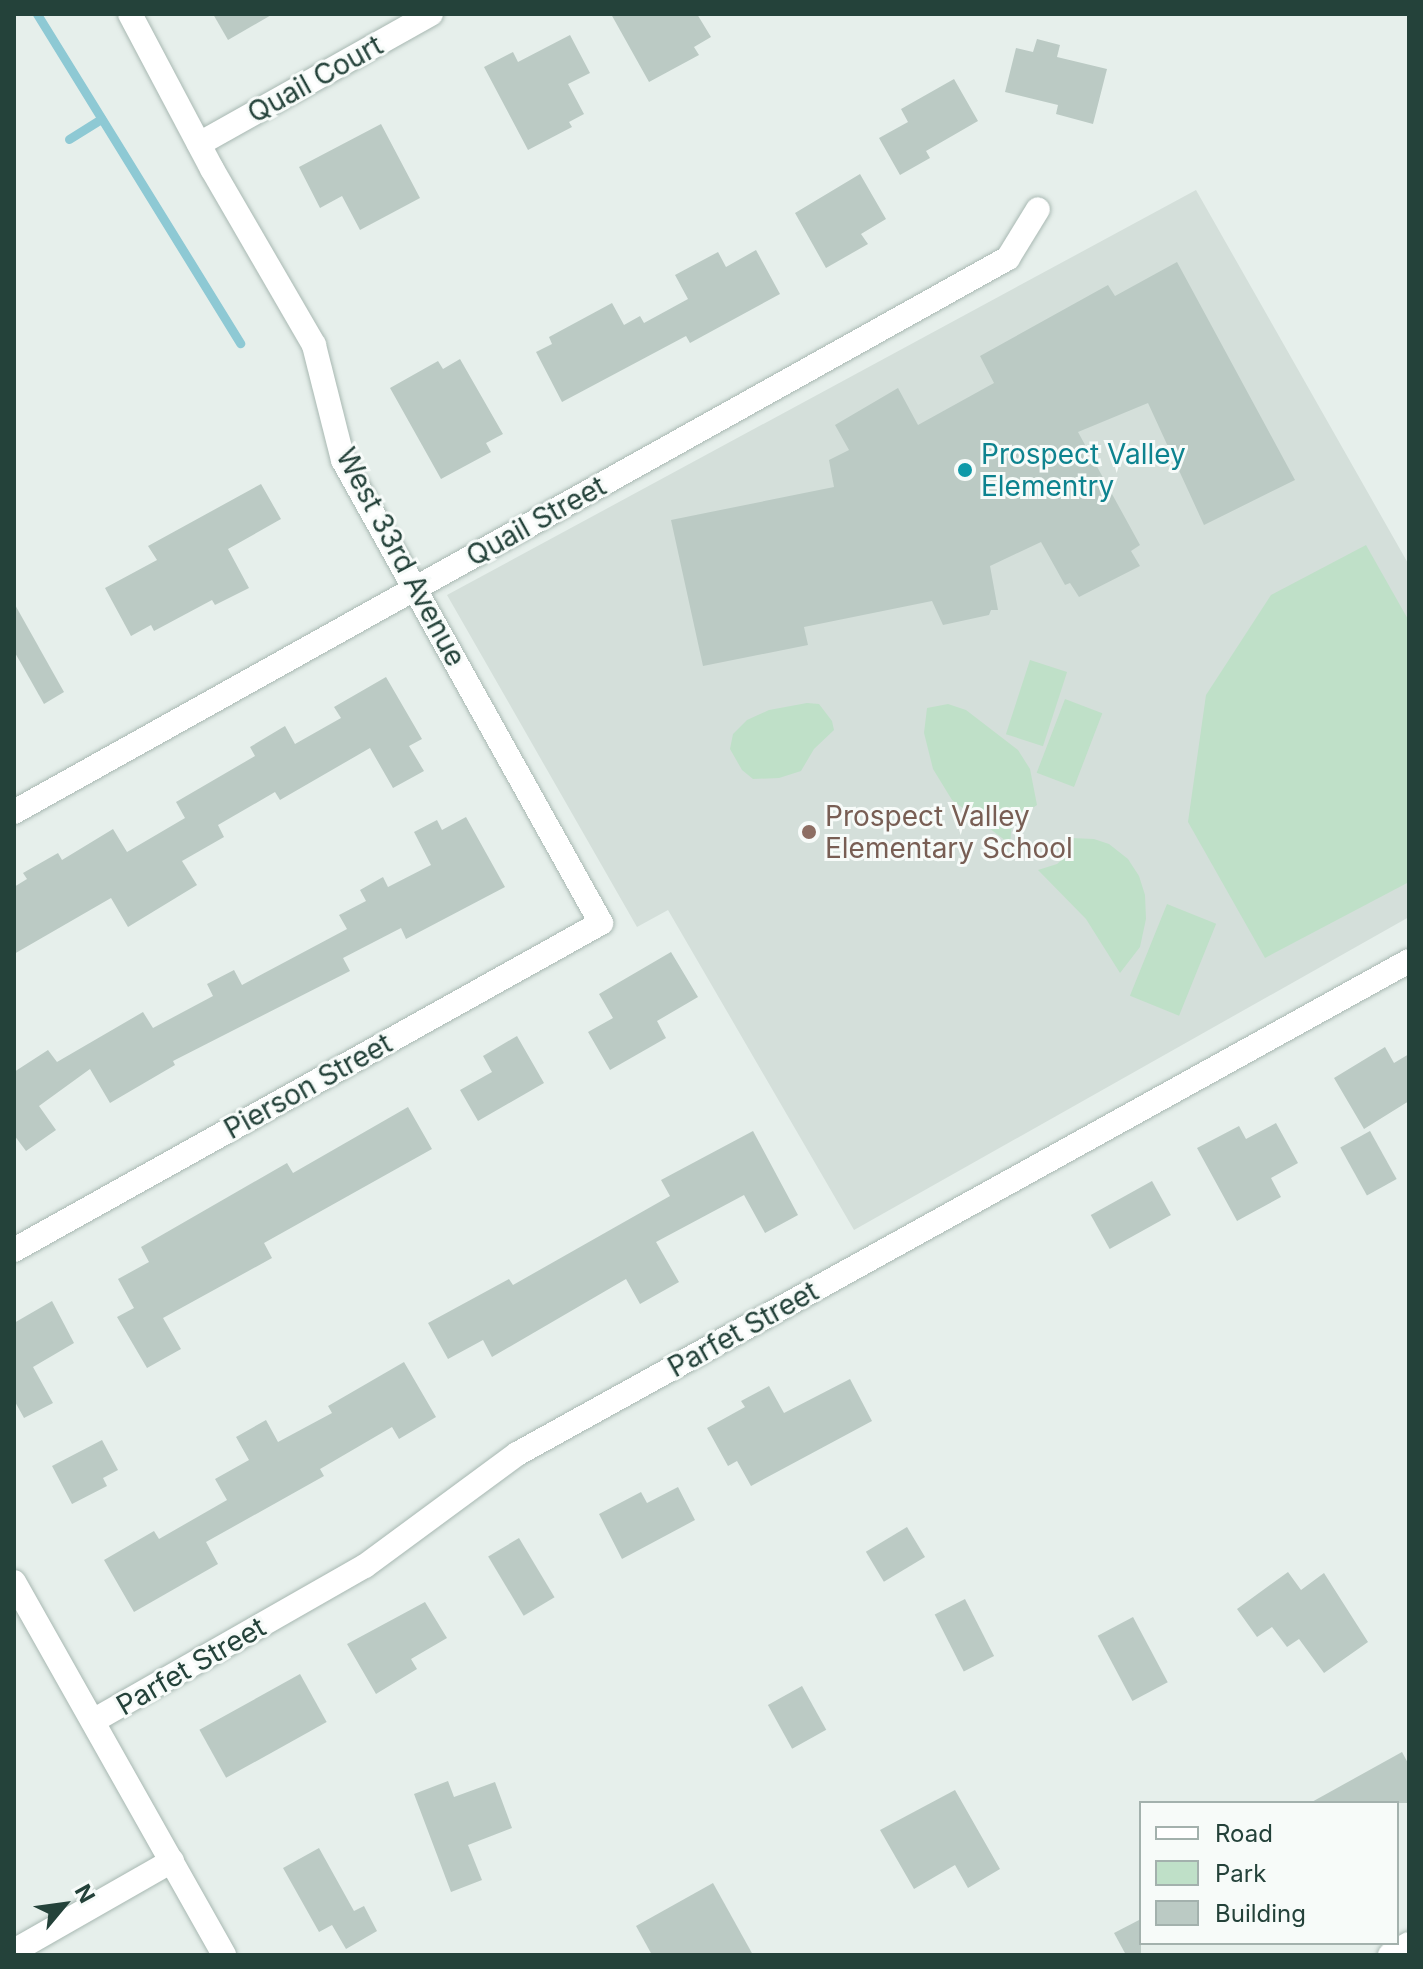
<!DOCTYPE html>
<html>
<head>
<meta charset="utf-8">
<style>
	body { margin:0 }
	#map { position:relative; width:1423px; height:1969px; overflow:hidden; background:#e6efeb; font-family:Inter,sans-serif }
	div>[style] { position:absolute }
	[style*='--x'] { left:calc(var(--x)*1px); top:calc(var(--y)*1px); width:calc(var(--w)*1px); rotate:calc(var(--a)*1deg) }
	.built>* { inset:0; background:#d4dfda }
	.green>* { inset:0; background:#bfe0c8; transform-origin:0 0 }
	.stream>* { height:9px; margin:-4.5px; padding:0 4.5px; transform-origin:4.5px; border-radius:4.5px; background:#8ec9d4 }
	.building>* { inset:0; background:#bbcac4; transform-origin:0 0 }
	.roads { filter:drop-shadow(0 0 2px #a8b8b2) drop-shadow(0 0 2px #a8b8b2) }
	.street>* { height:24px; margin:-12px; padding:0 12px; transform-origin:12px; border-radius:12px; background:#fff }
	.secondary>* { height:24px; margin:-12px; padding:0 12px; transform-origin:12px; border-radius:12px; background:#fff }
	.dots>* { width:22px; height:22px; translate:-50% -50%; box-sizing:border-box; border:4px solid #f7fbf9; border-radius:50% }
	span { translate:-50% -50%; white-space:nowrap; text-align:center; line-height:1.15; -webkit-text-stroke:6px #f7fbf9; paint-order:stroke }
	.street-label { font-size:28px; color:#24423a }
	.culture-label { font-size:28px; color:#0d838f }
	.left { translate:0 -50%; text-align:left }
	.education-label { font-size:28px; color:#785e54 }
	.frame { position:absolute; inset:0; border:16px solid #24423a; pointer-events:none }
	.legend { position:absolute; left:1139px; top:1801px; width:260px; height:144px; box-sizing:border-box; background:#f7fbf9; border:2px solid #a3b1ad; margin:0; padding:10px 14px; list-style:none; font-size:24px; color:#24423a }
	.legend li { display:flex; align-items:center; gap:16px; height:40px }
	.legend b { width:40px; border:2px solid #a3b1ad }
	.north { position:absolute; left:24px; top:1865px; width:80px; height:80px; -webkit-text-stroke:6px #f7fbf9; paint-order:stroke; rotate:61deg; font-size:22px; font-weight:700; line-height:32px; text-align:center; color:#24423a }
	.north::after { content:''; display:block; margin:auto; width:28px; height:36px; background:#24423a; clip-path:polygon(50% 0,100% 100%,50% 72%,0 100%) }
</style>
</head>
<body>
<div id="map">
	<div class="built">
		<div style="clip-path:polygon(1196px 190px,1409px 565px,1409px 917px,854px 1230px,668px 910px,637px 927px,447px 595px)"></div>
	</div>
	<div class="green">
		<div style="clip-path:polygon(1366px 545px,1409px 621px,1409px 882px,1265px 958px,1188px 822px,1206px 695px,1271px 595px)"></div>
		<div style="left:1030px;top:660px;width:39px;height:78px;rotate:18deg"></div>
		<div style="left:1065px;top:699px;width:40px;height:79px;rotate:21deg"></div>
		<div style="clip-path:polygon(807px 703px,819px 704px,832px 721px,834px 730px,814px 749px,801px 771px,779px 778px,753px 779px,742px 770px,730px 749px,733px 734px,747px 720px,769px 710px)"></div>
		<div style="clip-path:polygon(948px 704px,966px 710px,1018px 750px,1030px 769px,1037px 805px,1012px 822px,1010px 844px,952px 800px,933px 769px,924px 733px,927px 708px)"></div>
		<div style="clip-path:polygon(1071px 838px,1094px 839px,1109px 844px,1128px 859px,1139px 876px,1145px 895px,1146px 919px,1140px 947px,1120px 973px,1086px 919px,1038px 870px,1057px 864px,1068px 854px)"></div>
		<div style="left:1167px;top:904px;width:53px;height:99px;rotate:22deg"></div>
	</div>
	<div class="stream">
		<div style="--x:37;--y:14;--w:387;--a:58.3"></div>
		<div style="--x:69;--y:139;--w:38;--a:-32"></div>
	</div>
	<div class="building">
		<div style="clip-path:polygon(213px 14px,273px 14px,228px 40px)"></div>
		<div style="clip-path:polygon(611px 14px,697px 14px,711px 37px,694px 47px,699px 55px,649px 82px)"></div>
		<div style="clip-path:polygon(570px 35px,590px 73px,568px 84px,584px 114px,569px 122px,572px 127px,528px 150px,484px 67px,513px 52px,518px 62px)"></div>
		<div style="clip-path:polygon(1037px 39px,1060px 45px,1057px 57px,1107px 69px,1093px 124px,1056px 114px,1058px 105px,1005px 92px,1016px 48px,1033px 52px)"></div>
		<div style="clip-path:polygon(954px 79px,978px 121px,926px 151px,930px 158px,900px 175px,879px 138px,908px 122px,901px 109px)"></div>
		<div style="clip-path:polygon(381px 124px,420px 198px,360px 230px,342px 196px,320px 208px,299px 167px)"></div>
		<div style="clip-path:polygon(860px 174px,886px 219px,861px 234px,868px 244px,826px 268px,795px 213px)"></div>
		<div style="clip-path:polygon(756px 250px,780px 294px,690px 343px,686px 336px,562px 402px,536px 352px,552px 344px,549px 337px,612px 303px,624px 325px,640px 316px,644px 323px,688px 299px,675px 275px,718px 252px,726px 267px)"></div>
		<div style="clip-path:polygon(1177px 262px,1295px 480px,1204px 525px,1148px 403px,1078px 432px,1140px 545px,1131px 551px,1140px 566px,1079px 597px,1070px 583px,1065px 585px,1041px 542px,990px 566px,998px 610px,991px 610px,989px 615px,943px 625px,932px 601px,804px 627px,808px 645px,703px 666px,671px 520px,834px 487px,829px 460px,849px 450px,835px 425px,898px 388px,918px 425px,994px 383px,980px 356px,1108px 285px,1115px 296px)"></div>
		<div style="clip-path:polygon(460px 359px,503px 434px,486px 443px,491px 452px,441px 479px,390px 388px,438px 361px,443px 369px)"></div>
		<div style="clip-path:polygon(261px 484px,281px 519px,228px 549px,249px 588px,215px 605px,212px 600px,154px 631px,151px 625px,131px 636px,105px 588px,157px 560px,148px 546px)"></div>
		<div style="clip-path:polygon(14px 603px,64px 692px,44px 704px,14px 651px)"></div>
		<div style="clip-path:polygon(386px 677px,422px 739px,409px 746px,424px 771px,393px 788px,370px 748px,280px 800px,275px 792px,218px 825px,224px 837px,182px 861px,197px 885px,128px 927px,111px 898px,14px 954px,14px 887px,27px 879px,23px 873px,58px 853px,62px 860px,113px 829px,127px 852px,185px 818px,176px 802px,255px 756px,250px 747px,285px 726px,295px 744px,341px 718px,334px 707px)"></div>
		<div style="clip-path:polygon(466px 817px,505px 887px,406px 939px,401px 928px,343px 958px,350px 971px,173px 1061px,175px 1065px,110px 1103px,90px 1069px,39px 1106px,56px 1130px,26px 1151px,14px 1135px,14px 1072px,48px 1050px,57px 1062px,143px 1012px,153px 1028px,213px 996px,207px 984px,234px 970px,242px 985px,347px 929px,339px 915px,366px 901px,360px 890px,383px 877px,388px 887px,431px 865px,414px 832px,437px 820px,442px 830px)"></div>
		<div style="clip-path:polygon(671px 952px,698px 997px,657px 1021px,666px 1038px,610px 1070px,588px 1032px,613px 1018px,599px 994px)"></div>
		<div style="clip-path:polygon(517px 1036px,544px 1083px,478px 1121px,460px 1090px,492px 1072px,483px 1056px)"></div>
		<div style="clip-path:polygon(1385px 1047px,1394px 1063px,1409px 1054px,1409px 1101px,1364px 1129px,1334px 1078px)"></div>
		<div style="clip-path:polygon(408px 1107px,432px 1149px,264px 1243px,272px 1258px,163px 1318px,181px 1349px,147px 1368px,117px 1317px,134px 1308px,118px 1279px,149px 1262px,141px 1247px,287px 1163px,293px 1173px)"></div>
		<div style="clip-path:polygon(1276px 1123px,1298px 1163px,1271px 1178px,1281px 1197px,1237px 1221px,1197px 1148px,1239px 1126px,1246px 1139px)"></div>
		<div style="clip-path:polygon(753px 1131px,798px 1215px,765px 1233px,744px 1195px,656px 1242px,679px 1282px,640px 1304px,626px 1279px,492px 1357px,483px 1340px,448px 1359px,428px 1323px,509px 1279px,513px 1285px,670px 1196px,661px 1180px)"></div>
		<div style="left:1370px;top:1131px;width:55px;height:34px;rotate:61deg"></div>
		<div style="left:1152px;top:1181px;width:39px;height:70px;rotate:61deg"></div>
		<div style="clip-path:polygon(52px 1301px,74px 1343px,33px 1367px,53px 1403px,24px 1418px,14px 1400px,14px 1323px)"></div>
		<div style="clip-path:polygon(404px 1362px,436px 1417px,399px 1439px,392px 1427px,320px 1469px,324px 1476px,206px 1542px,218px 1564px,134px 1612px,104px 1560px,154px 1531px,159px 1539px,227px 1500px,215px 1479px,249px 1460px,236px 1437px,266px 1420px,278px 1442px,332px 1413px,328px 1406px)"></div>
		<div style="clip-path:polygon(850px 1379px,872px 1421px,751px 1486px,737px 1461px,728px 1466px,707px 1428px,745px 1407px,741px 1401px,769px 1386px,784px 1413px)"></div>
		<div style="clip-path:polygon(102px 1440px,118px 1470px,103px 1478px,107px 1486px,72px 1504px,52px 1466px)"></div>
		<div style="clip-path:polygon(678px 1487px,695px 1520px,622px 1559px,599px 1514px,641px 1492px,647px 1503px)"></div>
		<div style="left:907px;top:1527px;width:35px;height:48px;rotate:59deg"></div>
		<div style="left:519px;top:1538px;width:69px;height:36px;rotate:59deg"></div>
		<div style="clip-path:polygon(1288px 1572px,1301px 1590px,1324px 1573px,1368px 1642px,1324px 1673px,1299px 1639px,1287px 1647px,1272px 1627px,1257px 1637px,1237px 1609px)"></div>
		<div style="left:965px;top:1599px;width:64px;height:34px;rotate:63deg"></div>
		<div style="clip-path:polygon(425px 1602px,447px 1638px,411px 1659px,417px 1669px,376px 1694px,347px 1644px)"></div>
		<div style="left:1133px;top:1617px;width:74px;height:40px;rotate:62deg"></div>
		<div style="left:300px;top:1674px;width:55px;height:115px;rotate:61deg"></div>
		<div style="left:802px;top:1686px;width:50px;height:39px;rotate:61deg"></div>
		<div style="clip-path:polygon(1402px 1752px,1409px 1765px,1409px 1803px,1310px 1803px)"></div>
		<div style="clip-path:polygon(448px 1781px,454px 1797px,495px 1782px,512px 1828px,468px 1845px,482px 1880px,451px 1892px,414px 1794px)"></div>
		<div style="clip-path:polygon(955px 1790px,1000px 1869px,968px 1888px,955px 1865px,914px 1889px,880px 1830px)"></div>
		<div style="clip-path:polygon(319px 1848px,354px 1911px,364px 1906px,377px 1931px,346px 1949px,332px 1925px,319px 1932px,283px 1868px)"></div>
		<div style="clip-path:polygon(713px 1883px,753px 1955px,652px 1955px,636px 1926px)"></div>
		<div style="clip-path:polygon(1141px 1919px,1141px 1955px,1126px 1955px,1114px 1933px)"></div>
	</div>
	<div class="roads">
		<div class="street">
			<div style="--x:199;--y:144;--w:266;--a:-29.3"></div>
			<div style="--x:14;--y:812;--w:1138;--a:-29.13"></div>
			<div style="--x:1008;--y:258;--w:57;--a:-58.5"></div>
			<div style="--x:14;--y:1250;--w:672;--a:-29.12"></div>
			<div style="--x:601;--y:923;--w:530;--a:-119.13"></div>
			<div style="--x:343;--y:460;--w:119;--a:-104.2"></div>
			<div style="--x:314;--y:345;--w:203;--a:-120.1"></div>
			<div style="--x:212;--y:169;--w:175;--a:-117.9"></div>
			<div style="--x:14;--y:1951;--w:182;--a:-29.7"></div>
			<div style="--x:1390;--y:1955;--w:22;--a:-30"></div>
		</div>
		<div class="secondary">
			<div style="--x:14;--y:1582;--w:428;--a:60.6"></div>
			<div style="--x:93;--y:1721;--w:313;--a:-29.7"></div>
			<div style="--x:365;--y:1566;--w:189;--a:-36.4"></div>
			<div style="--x:517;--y:1454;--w:1019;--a:-28.93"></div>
		</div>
	</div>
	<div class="dots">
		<div style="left:965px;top:470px;background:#0f9aa8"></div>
		<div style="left:809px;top:832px;background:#8d6e63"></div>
	</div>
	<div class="street-label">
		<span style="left:315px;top:79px;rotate:-29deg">Quail Court</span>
		<span style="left:536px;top:521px;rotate:-29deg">Quail Street</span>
		<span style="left:401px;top:557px;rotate:62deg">West 33rd Avenue</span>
		<span style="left:308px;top:1086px;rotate:-29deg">Pierson Street</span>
		<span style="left:743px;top:1329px;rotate:-29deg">Parfet Street</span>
		<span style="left:191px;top:1666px;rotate:-30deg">Parfet Street</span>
	</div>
	<div class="culture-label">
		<span class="left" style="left:981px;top:470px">Prospect Valley<br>Elementry</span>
	</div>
	<div class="education-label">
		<span class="left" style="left:825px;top:832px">Prospect Valley<br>Elementary School</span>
	</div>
	<div class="frame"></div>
	<ul class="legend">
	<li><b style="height:10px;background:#fff"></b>Road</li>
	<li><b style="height:22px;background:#bfe0c8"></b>Park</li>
	<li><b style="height:22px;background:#bbcac4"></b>Building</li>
	</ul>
	<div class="north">N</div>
</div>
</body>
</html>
